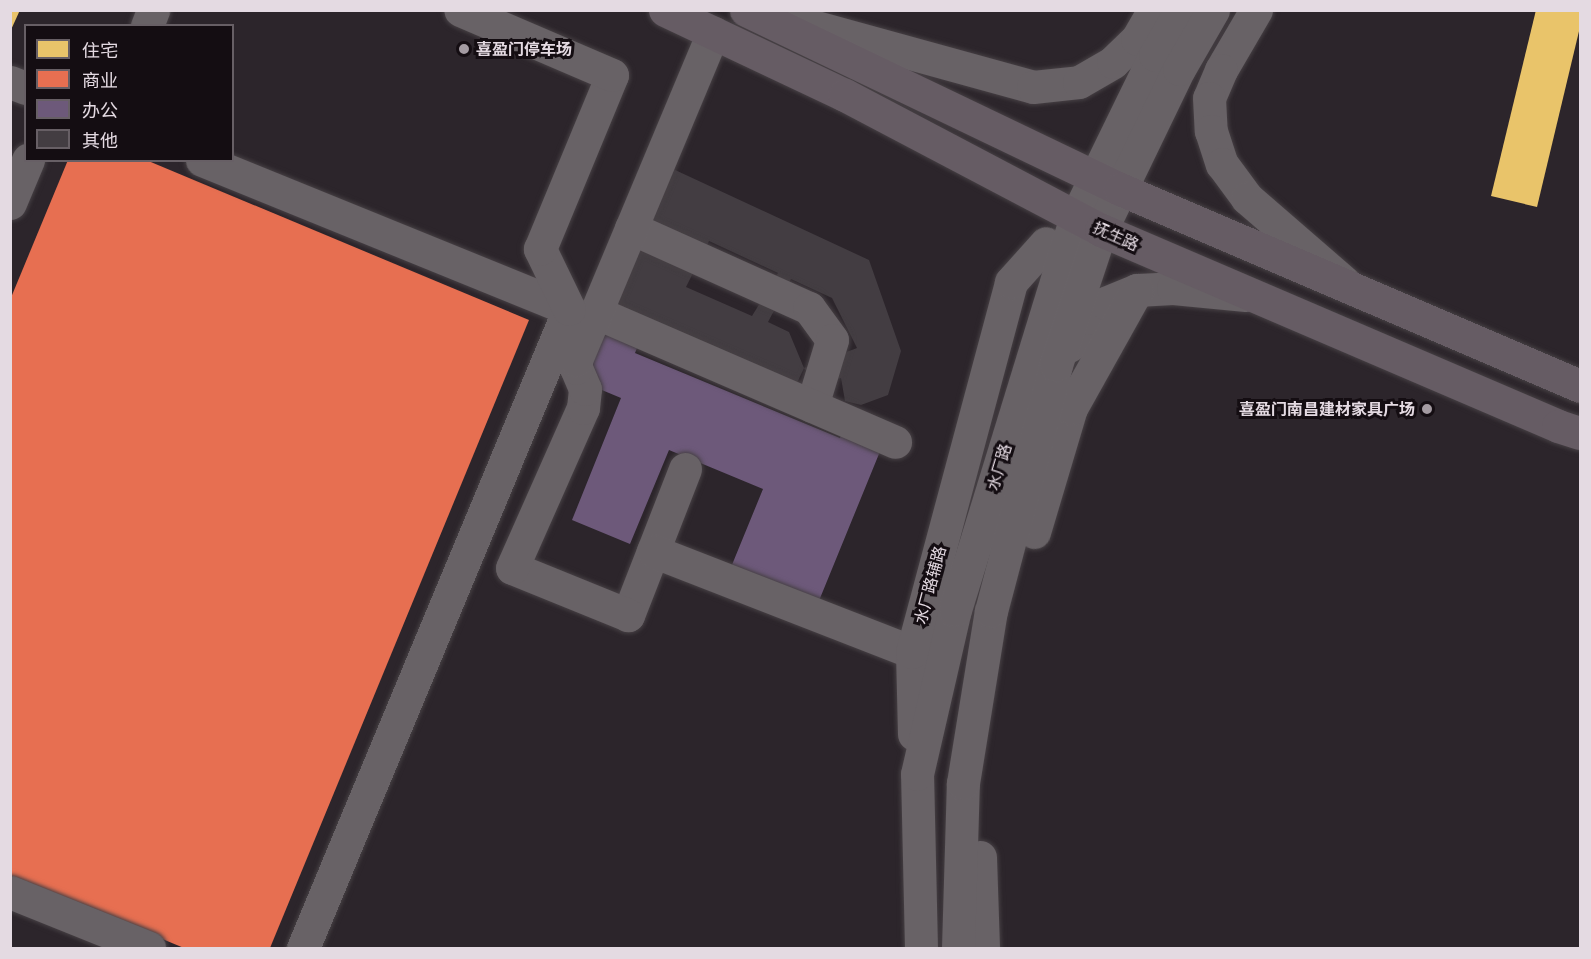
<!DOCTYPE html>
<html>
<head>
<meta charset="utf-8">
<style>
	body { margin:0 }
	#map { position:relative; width:1591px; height:959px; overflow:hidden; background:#2c252b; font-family:Inter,"Noto Sans SC",sans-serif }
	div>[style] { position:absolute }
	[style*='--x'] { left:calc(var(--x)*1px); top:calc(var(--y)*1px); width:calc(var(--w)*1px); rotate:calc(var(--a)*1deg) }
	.homes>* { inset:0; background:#e9c46a }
	.shops>* { inset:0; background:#e76f51 }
	.offices>* { inset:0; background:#6d597a }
	.building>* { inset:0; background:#433d42 }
	.roads { filter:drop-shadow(0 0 2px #464044) drop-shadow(0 0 2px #464044) }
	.minor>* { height:33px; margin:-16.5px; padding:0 16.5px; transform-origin:16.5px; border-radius:16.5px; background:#686266 }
	.major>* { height:33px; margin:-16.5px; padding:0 16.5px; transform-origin:16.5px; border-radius:16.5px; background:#665c64 }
	.dots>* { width:16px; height:16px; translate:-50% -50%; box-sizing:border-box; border:3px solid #140d12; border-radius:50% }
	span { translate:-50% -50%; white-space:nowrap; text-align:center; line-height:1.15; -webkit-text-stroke:6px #140d12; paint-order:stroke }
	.poi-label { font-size:16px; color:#e4dae2; font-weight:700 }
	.left { translate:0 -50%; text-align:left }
	.right { translate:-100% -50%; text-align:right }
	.street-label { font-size:16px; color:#e4dae2 }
	.frame { position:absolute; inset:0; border:12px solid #e4dae2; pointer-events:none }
	.legend { position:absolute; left:24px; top:24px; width:210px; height:138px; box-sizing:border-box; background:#140d12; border:2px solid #675f65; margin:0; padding:8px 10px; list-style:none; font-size:18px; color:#e4dae2 }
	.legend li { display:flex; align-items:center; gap:12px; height:30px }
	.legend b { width:30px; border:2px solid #675f65 }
</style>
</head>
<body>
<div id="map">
	<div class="homes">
		<div style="clip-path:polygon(10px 10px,20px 10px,10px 32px)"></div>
		<div style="clip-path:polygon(1536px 10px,1580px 10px,1580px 27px,1537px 207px,1491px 196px)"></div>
	</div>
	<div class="shops">
		<div style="clip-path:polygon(68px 160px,146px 160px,529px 320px,270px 948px,184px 948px,10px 876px,10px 300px)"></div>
	</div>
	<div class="offices">
		<div style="clip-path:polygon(606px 330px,639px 343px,635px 353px,840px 438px,842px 433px,881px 449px,814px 613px,727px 577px,763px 489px,669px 450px,630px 544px,572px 520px,621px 398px,585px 383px)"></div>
	</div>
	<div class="building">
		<div style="clip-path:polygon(evenodd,673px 169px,869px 260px,901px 351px,888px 395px,861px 405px,845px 401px,841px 378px,817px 385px,804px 368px,857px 348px,832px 298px,791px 279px,768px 322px,789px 332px,804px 368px,797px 383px,615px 304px,673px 169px,709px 241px,778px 273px,752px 316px,686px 287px,709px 241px)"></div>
	</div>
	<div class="roads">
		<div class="minor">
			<div style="--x:1256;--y:10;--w:69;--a:120.3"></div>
			<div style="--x:1221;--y:70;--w:30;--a:113"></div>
			<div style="--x:1209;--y:98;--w:33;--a:87"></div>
			<div style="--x:1211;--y:131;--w:35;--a:72"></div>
			<div style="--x:1222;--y:164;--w:42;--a:53.7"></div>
			<div style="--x:1247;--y:198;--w:128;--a:40.9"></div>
			<div style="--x:783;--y:18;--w:259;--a:15.4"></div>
			<div style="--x:1033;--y:87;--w:46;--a:-6.2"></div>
			<div style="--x:1079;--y:82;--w:39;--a:-30"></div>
			<div style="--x:1113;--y:62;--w:33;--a:-44"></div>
			<div style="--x:1137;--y:39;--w:34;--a:-60"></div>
			<div style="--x:147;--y:26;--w:17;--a:-69"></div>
			<div style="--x:10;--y:82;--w:17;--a:21"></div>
			<div style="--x:202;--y:160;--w:396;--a:22.1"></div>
			<div style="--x:10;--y:203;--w:47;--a:-67.3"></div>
			<div style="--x:631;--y:228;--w:195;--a:24.2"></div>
			<div style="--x:809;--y:308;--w:39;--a:54"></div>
			<div style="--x:832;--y:340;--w:69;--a:106.9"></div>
			<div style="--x:595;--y:312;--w:327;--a:23.4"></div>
			<div style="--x:1069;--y:346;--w:33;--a:-57"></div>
			<div style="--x:1087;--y:318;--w:23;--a:-40"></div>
			<div style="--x:1105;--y:303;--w:35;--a:-22"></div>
			<div style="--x:1137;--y:290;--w:36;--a:-3"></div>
			<div style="--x:1173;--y:288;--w:73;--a:5.5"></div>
			<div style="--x:685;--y:469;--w:157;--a:111.3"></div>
			<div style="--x:628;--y:615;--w:125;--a:-157.9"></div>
			<div style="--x:512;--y:568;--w:175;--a:-66.1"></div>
			<div style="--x:583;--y:408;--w:19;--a:-84"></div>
			<div style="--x:585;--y:389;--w:23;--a:-113"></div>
			<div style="--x:576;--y:368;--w:8;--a:-90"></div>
			<div style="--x:576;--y:360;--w:355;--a:-67.3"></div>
			<div style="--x:1034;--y:532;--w:129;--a:-73.4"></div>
			<div style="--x:1071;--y:408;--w:135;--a:-60.8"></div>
			<div style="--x:653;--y:551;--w:300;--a:21.3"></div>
			<div style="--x:914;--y:734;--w:82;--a:-91.4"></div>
			<div style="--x:912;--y:652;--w:383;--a:-75"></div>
			<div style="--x:1011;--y:282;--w:52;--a:-48.1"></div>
			<div style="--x:980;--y:857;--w:91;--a:88.1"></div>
			<div style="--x:10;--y:892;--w:150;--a:21.9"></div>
			<div style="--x:303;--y:948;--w:692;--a:-67.4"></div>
			<div style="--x:569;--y:309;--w:67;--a:-115.8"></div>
			<div style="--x:540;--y:249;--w:188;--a:-67.5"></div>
			<div style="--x:612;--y:75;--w:165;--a:-156.8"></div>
			<div style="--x:921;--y:948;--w:174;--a:-91.3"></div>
			<div style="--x:917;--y:774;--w:168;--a:-77"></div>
			<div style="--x:955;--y:610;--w:411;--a:-72.9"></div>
			<div style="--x:1076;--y:217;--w:180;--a:-64"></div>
			<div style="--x:1155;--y:55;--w:52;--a:-60"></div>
			<div style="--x:958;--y:948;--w:165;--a:-88.3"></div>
			<div style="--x:963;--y:783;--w:174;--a:-80.8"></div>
			<div style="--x:991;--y:611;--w:254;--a:-75.2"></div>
			<div style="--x:1056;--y:365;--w:142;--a:-71.6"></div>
			<div style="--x:1101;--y:230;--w:179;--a:-64.2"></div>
			<div style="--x:1179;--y:69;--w:68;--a:-60"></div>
		</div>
		<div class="major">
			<div style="--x:665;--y:10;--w:199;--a:25.3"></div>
			<div style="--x:845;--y:95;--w:289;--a:27.8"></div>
			<div style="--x:1101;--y:230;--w:497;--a:23.2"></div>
			<div style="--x:1558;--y:426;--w:23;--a:18"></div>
			<div style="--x:746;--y:10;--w:415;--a:25.6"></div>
			<div style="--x:1120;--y:189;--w:500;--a:23.18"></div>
		</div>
	</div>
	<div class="dots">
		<div style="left:464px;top:49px;background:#a49ba2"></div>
		<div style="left:1427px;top:409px;background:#a49ba2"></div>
	</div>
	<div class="poi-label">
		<span class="left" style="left:476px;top:49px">喜盈门停车场</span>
		<span class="right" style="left:1415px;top:409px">喜盈门南昌建材家具广场</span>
	</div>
	<div class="street-label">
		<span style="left:1116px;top:236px;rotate:24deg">抚生路</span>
		<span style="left:999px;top:467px;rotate:-73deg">水厂路</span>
		<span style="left:930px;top:585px;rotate:-75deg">水厂路辅路</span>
	</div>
	<div class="frame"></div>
	<ul class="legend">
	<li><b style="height:16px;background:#e9c46a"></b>住宅</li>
	<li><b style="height:16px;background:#e76f51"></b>商业</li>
	<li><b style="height:16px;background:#6d597a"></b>办公</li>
	<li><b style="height:16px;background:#433d42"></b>其他</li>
	</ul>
</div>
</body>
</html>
